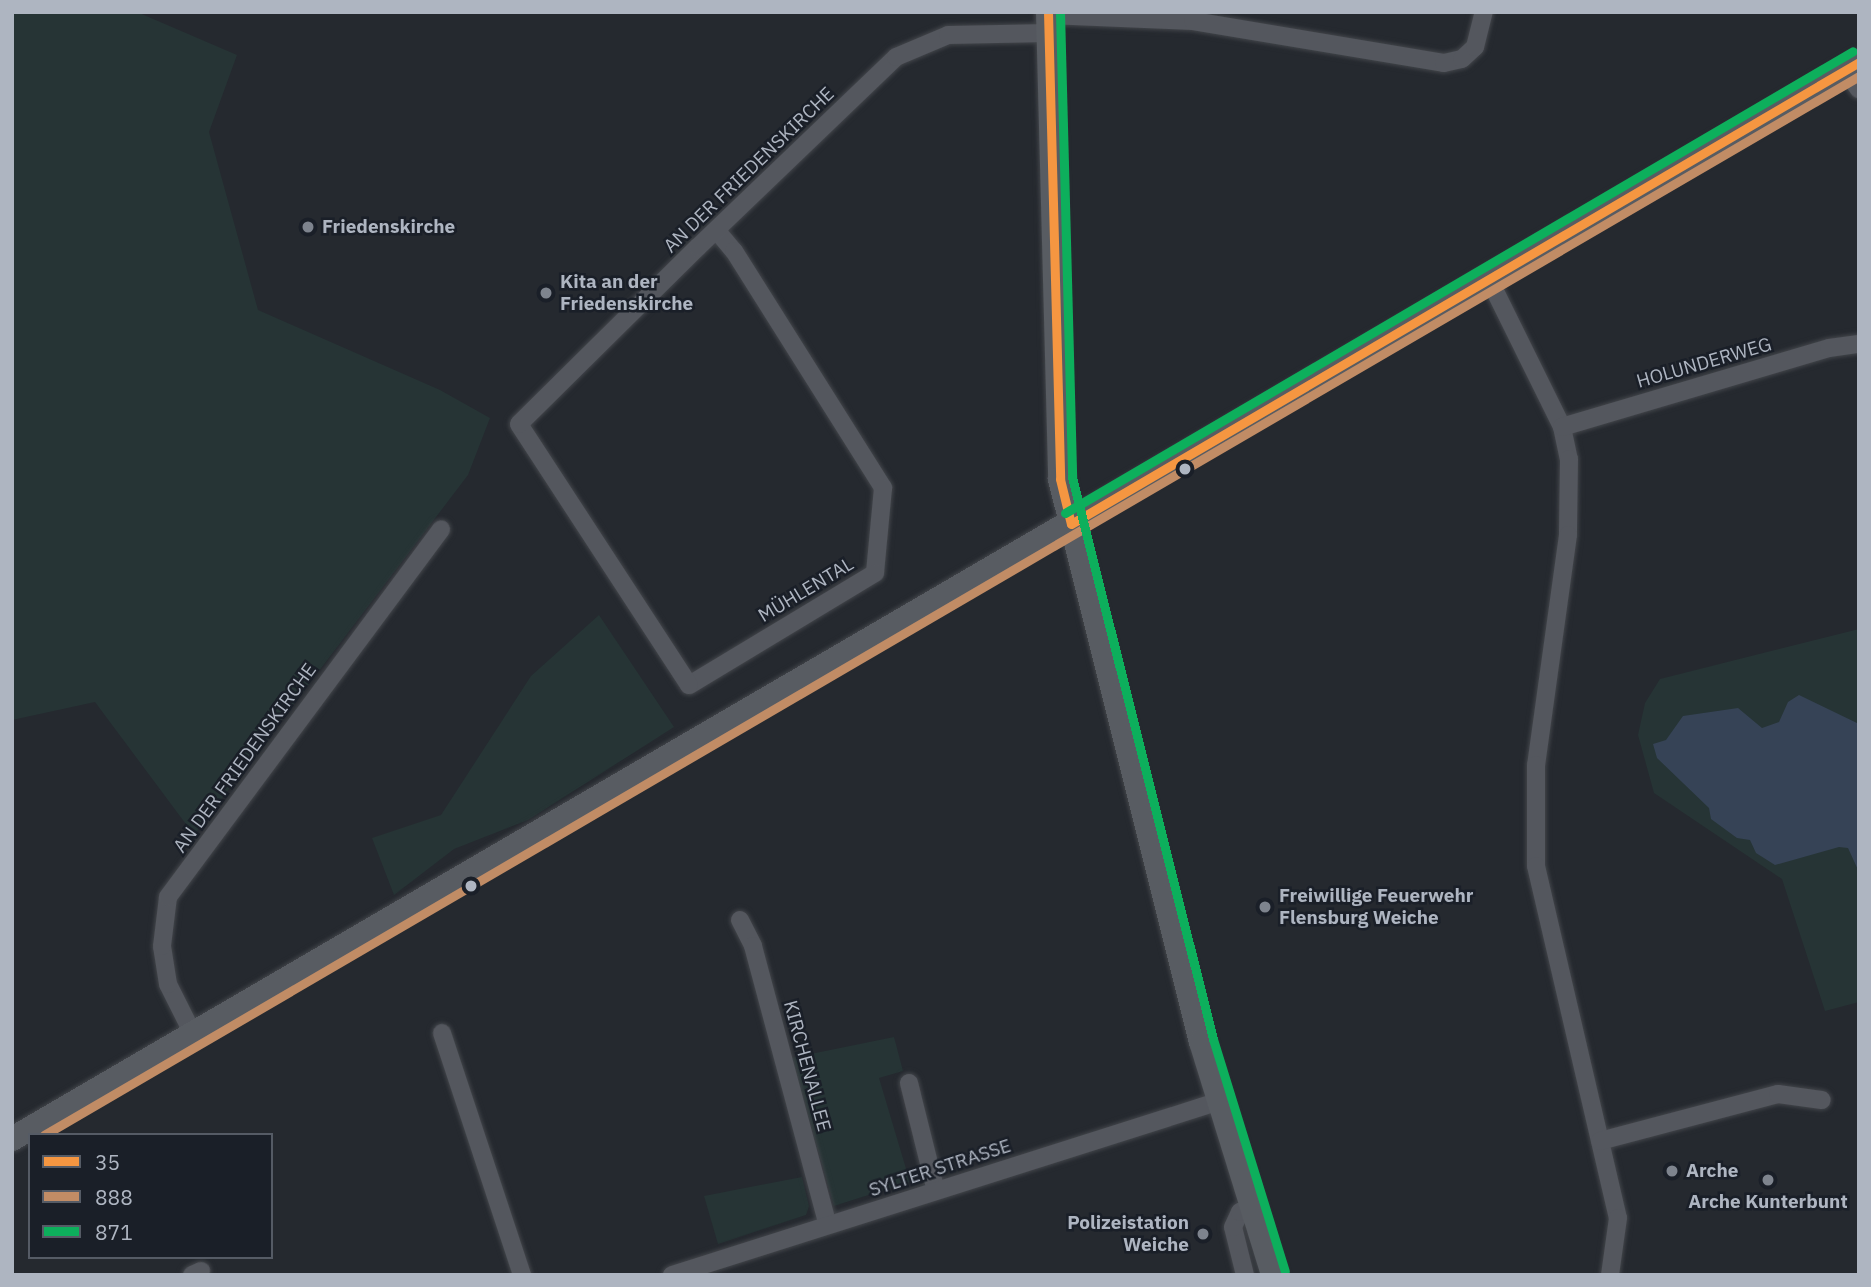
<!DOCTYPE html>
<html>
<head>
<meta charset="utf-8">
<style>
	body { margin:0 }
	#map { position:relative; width:1871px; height:1287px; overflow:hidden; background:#25292f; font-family:"IBM Plex Sans",sans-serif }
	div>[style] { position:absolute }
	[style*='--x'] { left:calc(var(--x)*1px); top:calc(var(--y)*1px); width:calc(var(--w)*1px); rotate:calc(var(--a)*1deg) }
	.green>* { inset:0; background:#263435 }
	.water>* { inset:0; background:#364356 }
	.roads { filter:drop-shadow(0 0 2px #42454a) drop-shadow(0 0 2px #42454a) }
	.street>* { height:18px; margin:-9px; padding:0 9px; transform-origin:9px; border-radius:9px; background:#54575e }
	.secondary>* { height:24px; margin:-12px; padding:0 12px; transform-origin:12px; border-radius:12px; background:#585c62 }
	.bus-1>* { height:9px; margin:-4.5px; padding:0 4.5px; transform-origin:4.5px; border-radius:4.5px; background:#f59641 }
	.bus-2>* { height:9px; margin:-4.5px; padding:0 4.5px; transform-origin:4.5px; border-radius:4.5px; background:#c18c65 }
	.bus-3>* { height:9px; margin:-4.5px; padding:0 4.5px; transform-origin:4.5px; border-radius:4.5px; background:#0daf5c }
	.dots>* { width:19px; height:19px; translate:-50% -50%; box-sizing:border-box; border:4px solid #1a1f28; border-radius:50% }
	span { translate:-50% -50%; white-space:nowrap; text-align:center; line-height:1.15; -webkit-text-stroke:5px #1a1f28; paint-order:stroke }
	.street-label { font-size:19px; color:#aeb5c1 }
	.poi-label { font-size:19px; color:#aeb5c1; font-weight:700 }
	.left { translate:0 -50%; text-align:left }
	.right { translate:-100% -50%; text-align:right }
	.frame { position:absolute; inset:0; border:14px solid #aeb5c1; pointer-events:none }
	.legend { position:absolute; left:28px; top:1133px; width:245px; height:126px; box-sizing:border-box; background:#1a1f28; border:2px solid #555b65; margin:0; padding:9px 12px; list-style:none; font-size:21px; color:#aeb5c1 }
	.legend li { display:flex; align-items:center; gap:14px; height:35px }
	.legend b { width:35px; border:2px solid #555b65 }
</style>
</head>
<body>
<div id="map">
	<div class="green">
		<div style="clip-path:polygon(12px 12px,137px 12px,237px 55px,209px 132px,258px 310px,440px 390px,490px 418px,468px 475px,194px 835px,95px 702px,12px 720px)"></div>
		<div style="clip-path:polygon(599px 615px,674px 727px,528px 820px,454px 849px,394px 895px,372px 838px,441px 815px,531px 676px)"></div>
		<div style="clip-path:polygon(1859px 629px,1859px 1002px,1825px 1011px,1782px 879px,1654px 793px,1638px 735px,1645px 703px,1660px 679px)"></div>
		<div style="clip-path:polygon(894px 1037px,903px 1071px,879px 1078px,910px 1182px,834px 1206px,791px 1058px)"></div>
		<div style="clip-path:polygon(802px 1177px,809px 1206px,806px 1215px,718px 1244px,704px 1196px)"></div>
	</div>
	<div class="water">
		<div style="clip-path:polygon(1799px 695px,1859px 724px,1859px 872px,1848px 848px,1839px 847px,1775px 865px,1756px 853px,1750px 840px,1737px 838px,1711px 819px,1709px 808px,1657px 758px,1653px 744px,1666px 740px,1683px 716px,1738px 708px,1762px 728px,1779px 722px,1788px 702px)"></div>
	</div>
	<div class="roads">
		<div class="street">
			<div style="--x:1048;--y:15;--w:145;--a:2.4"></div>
			<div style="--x:1193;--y:21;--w:254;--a:9.5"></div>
			<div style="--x:1444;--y:63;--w:18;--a:-13"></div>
			<div style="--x:1462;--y:59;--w:18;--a:-43"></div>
			<div style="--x:1475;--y:47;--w:36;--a:-76"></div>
			<div style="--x:1845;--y:70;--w:24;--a:54"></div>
			<div style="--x:717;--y:231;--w:26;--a:50"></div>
			<div style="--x:734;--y:251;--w:280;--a:57.8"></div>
			<div style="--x:883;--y:488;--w:85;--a:95.4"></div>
			<div style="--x:875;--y:573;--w:217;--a:148.9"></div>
			<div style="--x:689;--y:685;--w:311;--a:-123.1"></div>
			<div style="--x:519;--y:424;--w:252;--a:-44.7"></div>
			<div style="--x:698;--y:247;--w:274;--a:-43.8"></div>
			<div style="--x:896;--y:57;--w:56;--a:-22.9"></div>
			<div style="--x:948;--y:35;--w:101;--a:-1.1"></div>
			<div style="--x:1488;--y:277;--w:167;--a:63.7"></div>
			<div style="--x:1562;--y:427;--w:33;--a:78"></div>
			<div style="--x:1569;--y:459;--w:76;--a:90.8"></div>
			<div style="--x:1568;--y:535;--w:232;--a:97.9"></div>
			<div style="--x:1536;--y:765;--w:101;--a:90"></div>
			<div style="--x:1536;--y:866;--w:361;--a:76.9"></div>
			<div style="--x:1618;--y:1218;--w:58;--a:98"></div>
			<div style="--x:1562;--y:427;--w:278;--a:-16.5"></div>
			<div style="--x:1829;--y:348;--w:30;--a:-8"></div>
			<div style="--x:740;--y:920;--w:29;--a:63"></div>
			<div style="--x:753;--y:946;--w:289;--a:75"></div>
			<div style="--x:442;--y:1033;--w:255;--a:71.7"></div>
			<div style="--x:193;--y:1034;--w:56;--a:-116.6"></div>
			<div style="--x:168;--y:984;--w:38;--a:-99"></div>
			<div style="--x:162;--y:946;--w:49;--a:-83"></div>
			<div style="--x:168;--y:897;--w:458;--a:-53.4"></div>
			<div style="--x:909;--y:1083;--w:111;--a:76"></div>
			<div style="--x:1600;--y:1141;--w:184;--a:-14.8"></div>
			<div style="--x:1778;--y:1094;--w:44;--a:7.8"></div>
			<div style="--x:192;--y:1275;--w:10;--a:-24"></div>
			<div style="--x:672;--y:1275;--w:575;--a:-17.62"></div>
			<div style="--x:1245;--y:1275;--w:49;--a:-104"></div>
			<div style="--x:1233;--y:1227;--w:17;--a:-65"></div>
			<div style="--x:1240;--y:1212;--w:16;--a:-22"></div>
		</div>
		<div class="secondary">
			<div style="--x:1048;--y:12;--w:467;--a:88.5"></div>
			<div style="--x:1060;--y:479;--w:580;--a:75.94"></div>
			<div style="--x:1201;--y:1042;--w:244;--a:72.8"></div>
			<div style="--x:12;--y:1139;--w:2138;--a:-30.25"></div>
		</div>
	</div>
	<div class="bus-1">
		<div style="--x:1048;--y:12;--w:467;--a:88.5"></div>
		<div style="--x:1060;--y:479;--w:46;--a:76.3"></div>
		<div style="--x:1071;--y:524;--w:913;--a:-30.38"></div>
	</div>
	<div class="bus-2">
		<div style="--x:44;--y:1135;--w:2101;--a:-30.26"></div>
	</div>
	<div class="bus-3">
		<div style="--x:1060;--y:12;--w:465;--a:88.5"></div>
		<div style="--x:1072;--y:477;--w:579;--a:75.92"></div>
		<div style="--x:1213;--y:1039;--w:243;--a:72.8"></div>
		<div style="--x:1065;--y:513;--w:913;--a:-30.38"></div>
	</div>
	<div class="dots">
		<div style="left:308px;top:227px;background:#7e848e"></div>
		<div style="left:546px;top:293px;background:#7e848e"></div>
		<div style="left:1185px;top:469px;background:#aeb5c1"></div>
		<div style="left:471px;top:886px;background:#aeb5c1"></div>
		<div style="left:1265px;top:907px;background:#7e848e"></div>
		<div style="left:1672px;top:1171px;background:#7e848e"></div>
		<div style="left:1768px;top:1180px;background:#7e848e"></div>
		<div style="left:1203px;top:1234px;background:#7e848e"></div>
	</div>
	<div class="street-label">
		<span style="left:749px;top:170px;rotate:-44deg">AN DER FRIEDENSKIRCHE</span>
		<span style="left:1704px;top:363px;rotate:-16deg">HOLUNDERWEG</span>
		<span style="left:806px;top:590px;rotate:-31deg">MÜHLENTAL</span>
		<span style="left:245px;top:758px;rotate:-54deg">AN DER FRIEDENSKIRCHE</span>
		<span style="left:807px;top:1066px;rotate:75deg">KIRCHENALLEE</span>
		<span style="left:940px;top:1168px;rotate:-18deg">SYLTER STRASSE</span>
	</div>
	<div class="poi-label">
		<span class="left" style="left:322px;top:227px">Friedenskirche</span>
		<span class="left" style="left:560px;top:293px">Kita an der<br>Friedenskirche</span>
		<span class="left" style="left:1279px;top:907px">Freiwillige Feuerwehr<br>Flensburg Weiche</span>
		<span class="left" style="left:1686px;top:1171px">Arche</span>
		<span style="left:1768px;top:1202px">Arche Kunterbunt</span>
		<span class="right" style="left:1189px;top:1234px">Polizeistation<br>Weiche</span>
	</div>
	<div class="frame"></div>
	<ul class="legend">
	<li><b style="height:9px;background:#f59641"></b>35</li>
	<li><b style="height:9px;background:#c18c65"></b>888</li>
	<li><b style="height:9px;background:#0daf5c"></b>871</li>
	</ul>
</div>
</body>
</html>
